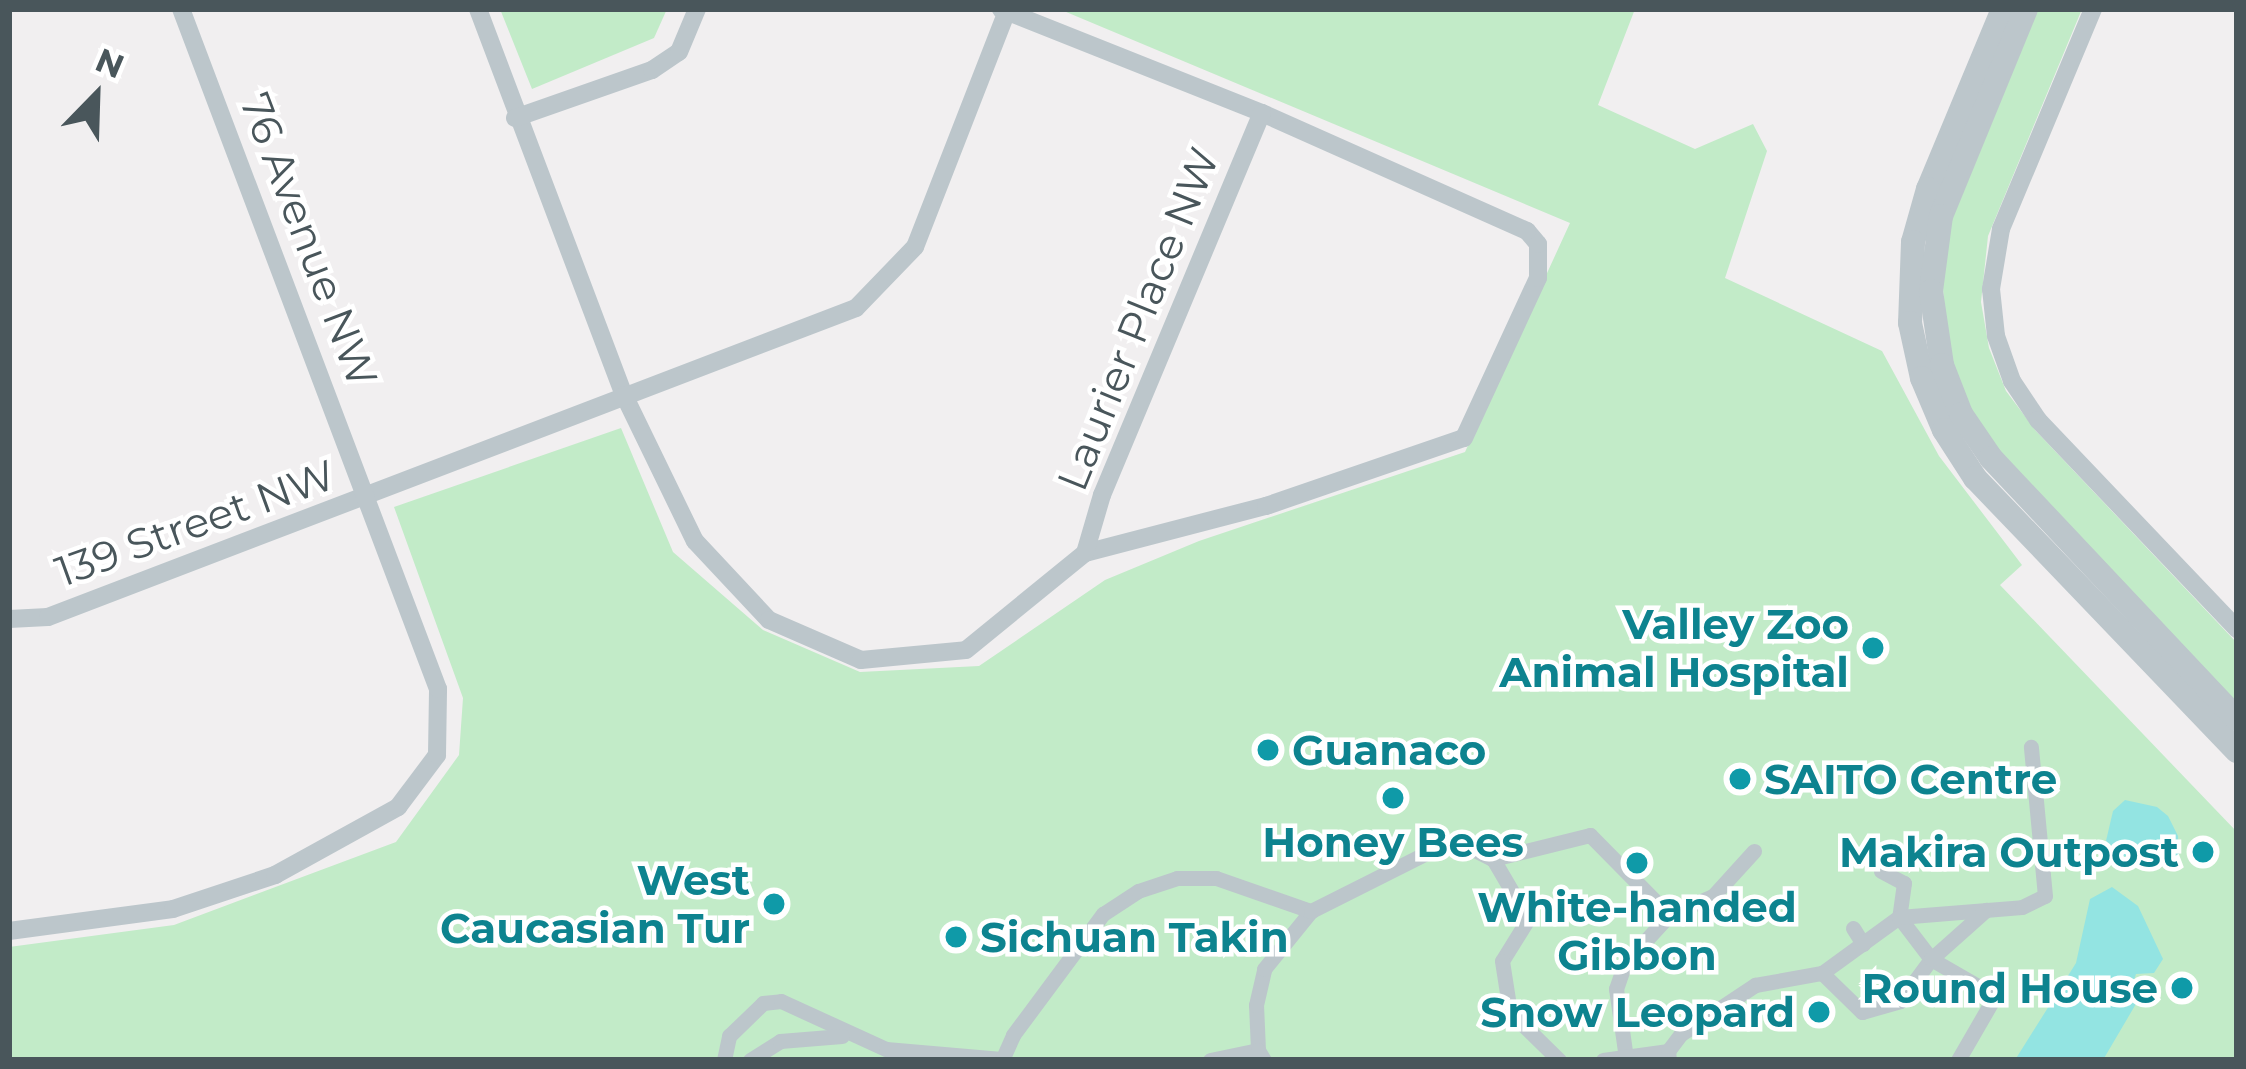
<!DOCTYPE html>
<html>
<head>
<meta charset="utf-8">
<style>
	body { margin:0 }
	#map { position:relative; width:2246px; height:1069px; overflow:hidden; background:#f1eff0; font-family:Montserrat,sans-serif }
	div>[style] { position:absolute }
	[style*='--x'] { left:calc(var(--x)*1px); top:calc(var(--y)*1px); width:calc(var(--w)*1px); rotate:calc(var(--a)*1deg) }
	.green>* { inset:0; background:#c2ebc8 }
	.water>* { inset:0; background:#93e4e2 }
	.pedestrian>* { height:15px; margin:-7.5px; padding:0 7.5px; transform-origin:7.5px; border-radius:7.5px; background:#bcc6cb }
	.minor>* { height:18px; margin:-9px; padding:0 9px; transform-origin:9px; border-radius:9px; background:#bcc6cb }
	.tertiary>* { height:24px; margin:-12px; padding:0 12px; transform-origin:12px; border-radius:12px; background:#bcc6cb }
	.dots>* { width:33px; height:33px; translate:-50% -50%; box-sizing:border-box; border:6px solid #fff; border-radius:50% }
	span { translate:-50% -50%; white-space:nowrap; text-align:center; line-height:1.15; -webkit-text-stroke:9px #fff; paint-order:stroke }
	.street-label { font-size:42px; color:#49565b }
	.culture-label { font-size:42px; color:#0d838f; font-weight:700 }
	.right { translate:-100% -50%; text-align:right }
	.left { translate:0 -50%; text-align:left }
	.frame { position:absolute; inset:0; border:12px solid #49565b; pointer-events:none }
	.north { position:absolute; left:36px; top:36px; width:120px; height:120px; -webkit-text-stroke:9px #fff; paint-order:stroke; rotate:23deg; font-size:33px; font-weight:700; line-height:48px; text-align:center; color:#49565b }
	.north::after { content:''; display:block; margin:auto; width:42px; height:54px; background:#49565b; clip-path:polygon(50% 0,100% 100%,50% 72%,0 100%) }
</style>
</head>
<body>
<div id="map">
	<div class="green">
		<div style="clip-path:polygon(500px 9px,667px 9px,654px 38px,532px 89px)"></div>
		<div style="clip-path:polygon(1059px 9px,1635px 9px,1598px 105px,1695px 149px,1753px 124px,1767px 151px,1725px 278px,1882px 351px,1939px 456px,2022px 565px,2000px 585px,2237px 832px,2237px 1060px,9px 1060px,9px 947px,174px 925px,396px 842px,459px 755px,463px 698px,394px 507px,621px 428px,673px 552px,763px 630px,860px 672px,979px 666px,1105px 580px,1199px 541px,1465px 452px,1570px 223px)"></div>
		<div style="clip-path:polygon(2036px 9px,2082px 9px,1988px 236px,1981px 302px,1989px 348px,2006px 391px,2036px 431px,2237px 643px,2237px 703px,2000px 455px,1965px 400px,1947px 344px,1942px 275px,1952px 213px)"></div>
	</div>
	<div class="water">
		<div style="clip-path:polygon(2125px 800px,2157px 807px,2168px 816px,2178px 836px,2179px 859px,2168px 865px,2123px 856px,2106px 841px,2113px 811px)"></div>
		<div style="clip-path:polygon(2112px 887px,2138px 906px,2163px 959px,2154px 973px,2136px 974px,2133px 983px,2140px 997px,2103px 1060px,2015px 1060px,2076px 963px,2090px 899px)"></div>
	</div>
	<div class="pedestrian">
		<div style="--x:1493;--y:859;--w:69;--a:59.7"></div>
		<div style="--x:1528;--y:919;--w:49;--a:121.8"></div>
		<div style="--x:1502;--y:961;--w:52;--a:81.1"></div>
		<div style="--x:1510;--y:1012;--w:69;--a:44.4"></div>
		<div style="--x:1881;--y:871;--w:26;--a:28"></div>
		<div style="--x:1904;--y:883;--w:34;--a:98"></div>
		<div style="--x:1899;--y:917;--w:53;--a:52.7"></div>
		<div style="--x:1931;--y:959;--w:74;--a:30"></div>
		<div style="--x:1995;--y:996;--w:74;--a:120"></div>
		<div style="--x:1853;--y:928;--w:19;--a:58"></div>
		<div style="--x:1822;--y:973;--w:95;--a:-36"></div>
		<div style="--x:1899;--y:917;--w:123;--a:-4.6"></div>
		<div style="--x:2022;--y:907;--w:25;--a:-26"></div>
		<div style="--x:2045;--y:896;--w:150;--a:-95.4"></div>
		<div style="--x:1258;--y:1050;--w:45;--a:-92.5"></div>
		<div style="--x:1256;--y:1005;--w:37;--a:-77"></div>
		<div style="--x:1264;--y:969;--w:75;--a:-51"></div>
		<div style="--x:1626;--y:1058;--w:70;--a:-98.2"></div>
		<div style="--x:1616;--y:989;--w:28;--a:-71"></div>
		<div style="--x:1625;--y:963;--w:65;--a:-47.5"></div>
		<div style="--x:1669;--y:915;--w:48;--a:-23.4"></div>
		<div style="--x:1713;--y:896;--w:61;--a:-47.7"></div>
		<div style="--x:724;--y:1060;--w:25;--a:-78"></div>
		<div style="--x:729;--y:1036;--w:47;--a:-44.1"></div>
		<div style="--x:763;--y:1003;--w:18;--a:-6"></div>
		<div style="--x:781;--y:1001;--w:115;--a:24.6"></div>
		<div style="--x:886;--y:1049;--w:116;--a:4.9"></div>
		<div style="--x:750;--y:1060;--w:36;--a:-32"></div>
		<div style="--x:780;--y:1041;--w:62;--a:-4.6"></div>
		<div style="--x:1002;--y:1060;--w:27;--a:-66"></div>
		<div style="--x:1013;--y:1035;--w:151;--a:-53.4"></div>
		<div style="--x:1103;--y:914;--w:42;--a:-33.3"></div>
		<div style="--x:1138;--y:891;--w:41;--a:-18.4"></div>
		<div style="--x:1177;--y:878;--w:39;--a:0"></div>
		<div style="--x:1216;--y:878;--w:101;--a:19.2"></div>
		<div style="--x:1311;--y:911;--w:147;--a:-26.7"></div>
		<div style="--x:1442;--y:845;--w:17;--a:-10"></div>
		<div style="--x:1459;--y:842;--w:38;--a:27"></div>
		<div style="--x:1493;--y:859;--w:100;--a:-13.9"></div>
		<div style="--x:1590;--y:835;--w:112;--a:45.4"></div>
		<div style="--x:1210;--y:1060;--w:49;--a:-11.8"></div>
		<div style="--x:1258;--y:1050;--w:12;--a:59"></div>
		<div style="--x:1603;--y:1060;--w:66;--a:-7.9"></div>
		<div style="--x:1669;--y:1060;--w:9;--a:-96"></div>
		<div style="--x:1668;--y:1051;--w:21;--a:-53"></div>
		<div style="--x:1681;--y:1034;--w:89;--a:-33.5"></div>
		<div style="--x:1755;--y:985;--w:68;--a:-10.2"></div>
		<div style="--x:1822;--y:973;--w:56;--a:44.3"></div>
		<div style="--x:1862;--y:1012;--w:40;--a:-16"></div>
		<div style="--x:1900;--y:1001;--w:52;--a:-53.6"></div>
		<div style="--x:1931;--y:959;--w:74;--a:-41.7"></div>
	</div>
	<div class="minor">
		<div style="--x:478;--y:9;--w:413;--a:69.3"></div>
		<div style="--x:624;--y:395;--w:162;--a:64.1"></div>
		<div style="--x:695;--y:541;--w:108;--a:46.9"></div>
		<div style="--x:769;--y:620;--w:100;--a:23.5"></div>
		<div style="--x:861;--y:660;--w:105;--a:-5.4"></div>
		<div style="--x:966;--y:650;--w:154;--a:-39.2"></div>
		<div style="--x:1085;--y:553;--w:187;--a:-14.6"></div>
		<div style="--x:1266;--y:506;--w:209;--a:-19"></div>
		<div style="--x:1464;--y:438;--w:176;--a:-65.2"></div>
		<div style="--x:1538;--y:278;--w:34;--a:-90"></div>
		<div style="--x:1538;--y:244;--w:17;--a:-130"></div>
		<div style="--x:1527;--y:231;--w:290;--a:-156"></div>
		<div style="--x:1262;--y:113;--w:281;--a:-158.3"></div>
		<div style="--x:2093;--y:9;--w:238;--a:112.7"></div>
		<div style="--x:2001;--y:229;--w:61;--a:99.5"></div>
		<div style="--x:1991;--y:289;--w:47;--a:83.9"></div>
		<div style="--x:1996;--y:336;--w:48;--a:70.4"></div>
		<div style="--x:2012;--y:381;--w:47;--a:56.3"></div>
		<div style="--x:2038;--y:420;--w:289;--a:46.4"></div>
		<div style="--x:515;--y:118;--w:145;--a:-19.3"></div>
		<div style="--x:652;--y:70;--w:32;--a:-34"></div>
		<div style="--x:679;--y:52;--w:47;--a:-67.3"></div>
		<div style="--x:1085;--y:553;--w:60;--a:-73.7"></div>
		<div style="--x:1102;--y:495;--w:414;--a:-67.3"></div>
		<div style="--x:9;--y:619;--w:39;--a:-3"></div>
		<div style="--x:48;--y:617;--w:865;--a:-20.93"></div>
		<div style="--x:856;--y:308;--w:85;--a:-46"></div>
		<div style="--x:915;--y:247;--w:256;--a:-68.7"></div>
		<div style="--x:9;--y:931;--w:165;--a:-7.6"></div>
		<div style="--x:173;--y:909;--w:108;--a:-18.4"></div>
		<div style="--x:275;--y:875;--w:141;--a:-28.9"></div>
		<div style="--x:398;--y:807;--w:65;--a:-53.1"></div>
		<div style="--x:437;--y:755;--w:66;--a:-89.1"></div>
		<div style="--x:438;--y:689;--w:727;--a:-110.7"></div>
	</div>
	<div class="tertiary">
		<div style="--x:2003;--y:9;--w:195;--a:112.6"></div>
		<div style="--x:1928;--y:189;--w:55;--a:105.8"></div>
		<div style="--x:1913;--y:242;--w:81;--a:92.1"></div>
		<div style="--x:1910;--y:323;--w:56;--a:77.7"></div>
		<div style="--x:1922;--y:378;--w:56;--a:67.1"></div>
		<div style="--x:1944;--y:430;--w:57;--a:57.1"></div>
		<div style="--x:1975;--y:478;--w:378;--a:46.2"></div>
		<div style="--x:2026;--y:9;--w:224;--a:112.3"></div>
		<div style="--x:1941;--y:216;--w:76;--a:97.6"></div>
		<div style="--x:1931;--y:291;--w:75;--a:81.5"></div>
		<div style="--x:1942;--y:365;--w:53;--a:68.8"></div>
		<div style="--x:1961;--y:414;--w:53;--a:55.7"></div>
		<div style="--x:1991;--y:458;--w:359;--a:46.7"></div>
	</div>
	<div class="dots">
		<div style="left:1873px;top:648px;background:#0f9aa8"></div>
		<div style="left:1268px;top:750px;background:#0f9aa8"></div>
		<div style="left:1740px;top:779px;background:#0f9aa8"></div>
		<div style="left:1393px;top:798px;background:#0f9aa8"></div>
		<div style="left:2203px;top:852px;background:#0f9aa8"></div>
		<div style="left:1637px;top:863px;background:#0f9aa8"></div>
		<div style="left:774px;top:904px;background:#0f9aa8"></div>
		<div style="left:956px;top:937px;background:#0f9aa8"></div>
		<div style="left:2182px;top:988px;background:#0f9aa8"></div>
		<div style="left:1819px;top:1012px;background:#0f9aa8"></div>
	</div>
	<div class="street-label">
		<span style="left:309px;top:240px;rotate:69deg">76 Avenue NW</span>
		<span style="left:1138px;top:319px;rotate:-68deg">Laurier Place NW</span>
		<span style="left:195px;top:523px;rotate:-20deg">139 Street NW</span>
	</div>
	<div class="culture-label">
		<span class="right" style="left:1849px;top:648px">Valley Zoo<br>Animal Hospital</span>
		<span class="left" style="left:1292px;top:750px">Guanaco</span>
		<span class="left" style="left:1764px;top:779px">SAITO Centre</span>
		<span style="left:1393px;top:842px">Honey Bees</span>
		<span class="right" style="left:2179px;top:852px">Makira Outpost</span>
		<span class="right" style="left:750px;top:904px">West<br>Caucasian Tur</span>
		<span style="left:1637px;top:931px">White-handed<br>Gibbon</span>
		<span class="left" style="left:980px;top:937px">Sichuan Takin</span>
		<span class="right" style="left:2158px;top:988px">Round House</span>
		<span class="right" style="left:1795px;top:1012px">Snow Leopard</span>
	</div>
	<div class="frame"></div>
	<div class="north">N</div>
</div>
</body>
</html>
